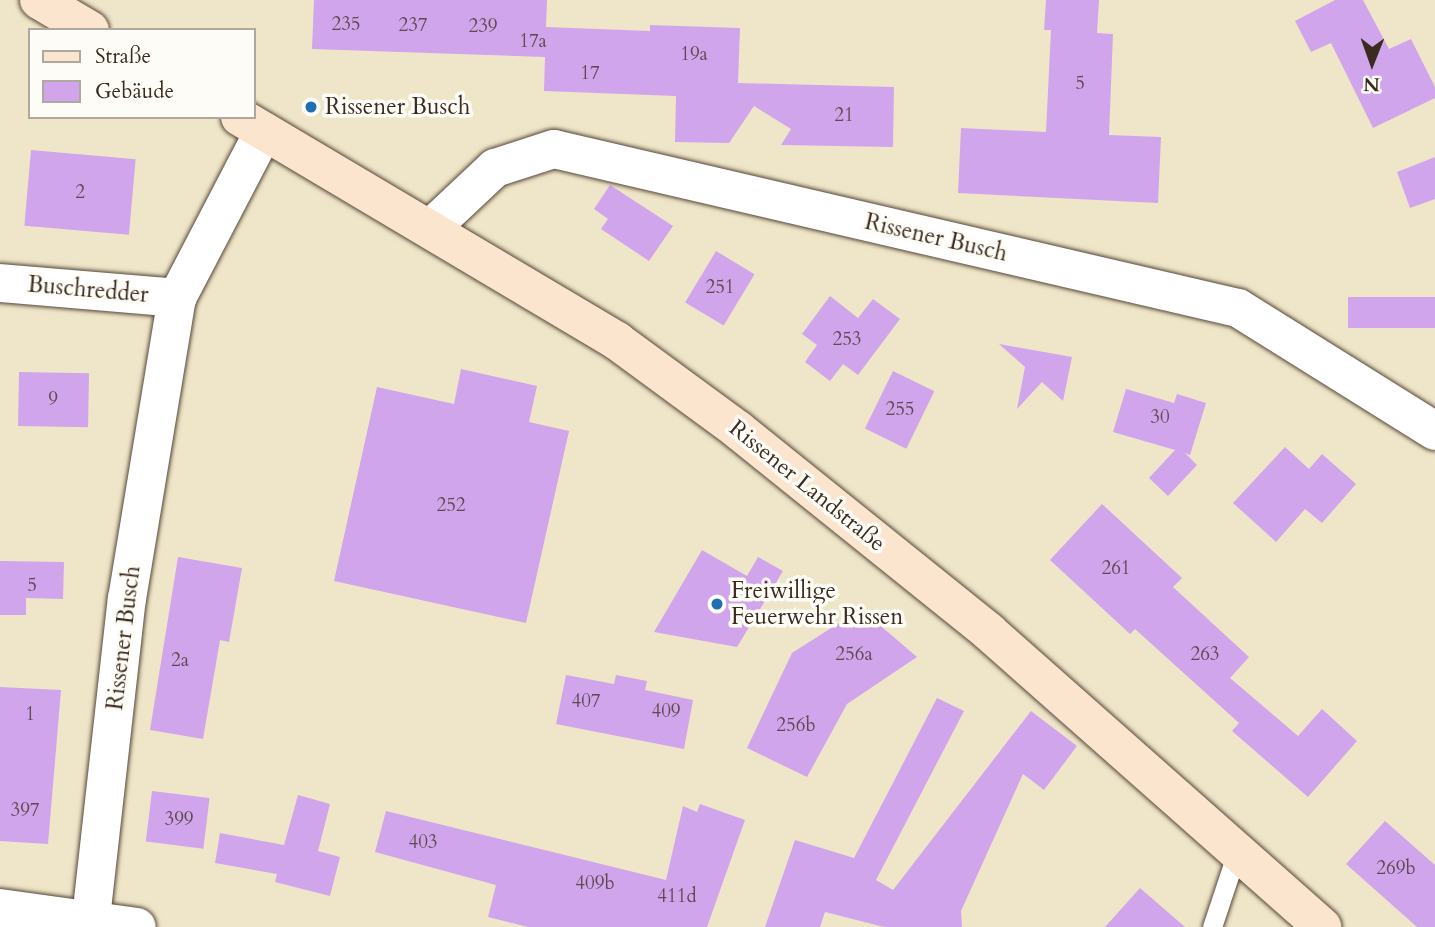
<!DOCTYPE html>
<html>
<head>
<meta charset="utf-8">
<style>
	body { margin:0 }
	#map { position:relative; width:1435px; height:927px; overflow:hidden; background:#efe6c9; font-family:Cardo,serif }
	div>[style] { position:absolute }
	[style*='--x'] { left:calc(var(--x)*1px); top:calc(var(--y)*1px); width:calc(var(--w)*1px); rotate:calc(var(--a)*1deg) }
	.building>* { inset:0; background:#d0a5eb; transform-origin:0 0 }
	.roads { filter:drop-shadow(0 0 2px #564638) drop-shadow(0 0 2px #564638) }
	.lane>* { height:19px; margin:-9.5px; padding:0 9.5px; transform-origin:9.5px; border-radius:9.5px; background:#fff }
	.street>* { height:38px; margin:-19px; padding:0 19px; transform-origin:19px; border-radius:19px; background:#fff }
	.secondary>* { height:38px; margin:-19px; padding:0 19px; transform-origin:19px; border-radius:19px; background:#fbe5cf }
	.dots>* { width:19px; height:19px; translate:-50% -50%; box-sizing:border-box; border:4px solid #fdfcf7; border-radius:50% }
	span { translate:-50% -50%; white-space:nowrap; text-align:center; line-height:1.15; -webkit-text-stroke:7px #fdfcf7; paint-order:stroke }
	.number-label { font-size:19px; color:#604951 }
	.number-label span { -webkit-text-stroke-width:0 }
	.poi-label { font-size:23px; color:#3b2a1e }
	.left { translate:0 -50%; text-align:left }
	.street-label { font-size:23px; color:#3b2a1e }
	.legend { position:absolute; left:28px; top:28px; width:228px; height:91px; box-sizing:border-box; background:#fdfcf7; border:2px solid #afa8a0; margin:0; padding:9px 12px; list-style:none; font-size:21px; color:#3b2a1e }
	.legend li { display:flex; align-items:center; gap:14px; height:35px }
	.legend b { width:35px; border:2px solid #afa8a0 }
	.north { position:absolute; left:1337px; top:28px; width:70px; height:70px; -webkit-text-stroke:5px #fdfcf7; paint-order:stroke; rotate:181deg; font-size:19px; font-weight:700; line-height:28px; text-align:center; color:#3b2a1e }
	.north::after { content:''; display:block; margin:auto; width:24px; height:32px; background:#3b2a1e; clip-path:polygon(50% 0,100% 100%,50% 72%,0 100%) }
</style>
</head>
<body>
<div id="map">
	<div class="building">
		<div style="clip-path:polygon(314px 0,547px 0,546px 27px,650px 31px,650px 25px,740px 28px,738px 83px,894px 87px,893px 147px,781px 145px,791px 129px,754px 106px,729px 143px,675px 142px,676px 96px,544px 91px,545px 57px,312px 49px)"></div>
		<div style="clip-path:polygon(1046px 0,1099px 0,1097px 33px,1113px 34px,1109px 135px,1161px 137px,1158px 203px,958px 193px,961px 128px,1046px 132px,1051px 30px,1044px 30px)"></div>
		<div style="clip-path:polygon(1335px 0,1363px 0,1389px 49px,1411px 39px,1435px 87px,1435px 98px,1373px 128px,1331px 43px,1311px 52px,1295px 21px)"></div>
		<div style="left:31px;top:150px;width:105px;height:76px;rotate:5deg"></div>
		<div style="clip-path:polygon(1435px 157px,1435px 199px,1410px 208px,1397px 172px)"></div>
		<div style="clip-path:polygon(610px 185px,673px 226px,649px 261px,601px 229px,608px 219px,594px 209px)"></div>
		<div style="left:716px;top:251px;width:45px;height:60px;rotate:31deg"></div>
		<div style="clip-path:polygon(830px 296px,858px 318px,873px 299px,900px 319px,858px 375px,843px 364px,830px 381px,805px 362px,817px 345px,802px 334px)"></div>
		<div style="left:1435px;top:297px;width:31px;height:87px;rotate:90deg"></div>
		<div style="clip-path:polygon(999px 344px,1072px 357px,1063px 401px,1042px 382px,1017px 409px,1025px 367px)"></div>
		<div style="clip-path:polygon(461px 369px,537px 386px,529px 422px,569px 431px,526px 623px,334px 581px,377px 387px,454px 404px)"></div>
		<div style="left:893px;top:371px;width:46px;height:64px;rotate:26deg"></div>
		<div style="left:19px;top:372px;width:70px;height:54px;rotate:1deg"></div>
		<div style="clip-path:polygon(1126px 389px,1174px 403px,1177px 394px,1206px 403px,1190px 455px,1185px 453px,1197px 465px,1168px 496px,1149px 478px,1175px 450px,1113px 432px)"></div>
		<div style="clip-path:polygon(1285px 447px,1309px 469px,1322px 454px,1356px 484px,1322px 523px,1305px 509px,1276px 542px,1233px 503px)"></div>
		<div style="clip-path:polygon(1102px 504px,1182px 578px,1173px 587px,1249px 657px,1230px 678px,1298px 736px,1322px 709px,1357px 741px,1308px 797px,1232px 731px,1239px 723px,1135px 629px,1130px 634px,1050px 560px)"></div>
		<div style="clip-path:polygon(702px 550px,747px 576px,758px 557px,783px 571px,737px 647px,654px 632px)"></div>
		<div style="clip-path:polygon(178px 557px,242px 568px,229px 642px,220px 640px,203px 739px,150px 730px)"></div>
		<div style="clip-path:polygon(0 561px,64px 562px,63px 599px,26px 598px,26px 615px,0 615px)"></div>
		<div style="clip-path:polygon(861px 609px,917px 657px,847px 704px,807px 777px,747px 748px,792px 653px)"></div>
		<div style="clip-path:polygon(566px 675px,614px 684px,616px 675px,647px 681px,645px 690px,693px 700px,684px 749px,556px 724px)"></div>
		<div style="clip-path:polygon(0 687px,61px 690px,48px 844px,0 841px)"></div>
		<div style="clip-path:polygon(937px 698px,964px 711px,876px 880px,893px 890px,1031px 711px,1077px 746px,1044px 790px,1023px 774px,961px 911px,962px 927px,884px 927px,825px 912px,820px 927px,765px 927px,795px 840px,854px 858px)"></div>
		<div style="left:152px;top:791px;width:58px;height:51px;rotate:7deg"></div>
		<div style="clip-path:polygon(298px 795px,330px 804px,318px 851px,340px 857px,330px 896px,275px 882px,277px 874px,215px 863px,220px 833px,284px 845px)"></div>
		<div style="clip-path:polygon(700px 804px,745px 820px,707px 927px,528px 927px,488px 917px,496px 885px,375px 852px,386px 811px,666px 880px,683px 806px,697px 812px)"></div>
		<div style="clip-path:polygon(1385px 821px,1435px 865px,1435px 927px,1417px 927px,1346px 864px)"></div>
		<div style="clip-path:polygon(1140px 888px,1185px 927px,1105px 927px)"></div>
	</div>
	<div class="roads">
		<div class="lane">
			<div style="--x:1212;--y:927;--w:79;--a:-71.6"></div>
		</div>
		<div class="street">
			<div style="--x:431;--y:228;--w:88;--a:-43.2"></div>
			<div style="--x:495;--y:168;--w:62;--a:-17.9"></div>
			<div style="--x:554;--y:149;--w:702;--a:13.09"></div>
			<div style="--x:1238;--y:308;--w:232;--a:32"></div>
			<div style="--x:0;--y:283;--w:178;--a:4.8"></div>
			<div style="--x:0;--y:908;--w:138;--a:7.9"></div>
			<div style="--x:91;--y:918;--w:321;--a:-83.6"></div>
			<div style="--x:127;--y:599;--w:305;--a:-80.6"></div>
			<div style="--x:177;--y:298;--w:188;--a:-62.5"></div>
		</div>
		<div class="secondary">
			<div style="--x:39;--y:0;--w:59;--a:30.5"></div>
			<div style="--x:240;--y:117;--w:439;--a:30.7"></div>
			<div style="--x:617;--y:341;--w:150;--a:36.3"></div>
			<div style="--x:738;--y:430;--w:322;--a:38.8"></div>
			<div style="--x:989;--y:632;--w:445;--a:41.5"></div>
		</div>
	</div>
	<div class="dots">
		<div style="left:311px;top:107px;background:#1f6fb2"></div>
		<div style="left:717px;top:604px;background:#1f6fb2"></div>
	</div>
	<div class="number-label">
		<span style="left:346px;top:25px">235</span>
		<span style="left:413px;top:26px">237</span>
		<span style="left:483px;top:27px">239</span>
		<span style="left:533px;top:42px">17a</span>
		<span style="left:694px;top:55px">19a</span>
		<span style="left:590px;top:74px">17</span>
		<span style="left:1080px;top:84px">5</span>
		<span style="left:844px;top:116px">21</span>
		<span style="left:80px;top:193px">2</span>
		<span style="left:720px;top:288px">251</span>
		<span style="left:847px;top:340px">253</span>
		<span style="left:53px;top:400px">9</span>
		<span style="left:900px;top:410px">255</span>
		<span style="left:1160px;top:418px">30</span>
		<span style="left:451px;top:506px">252</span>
		<span style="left:1116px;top:569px">261</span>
		<span style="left:32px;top:586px">5</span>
		<span style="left:854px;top:655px">256a</span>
		<span style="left:1205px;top:655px">263</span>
		<span style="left:180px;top:661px">2a</span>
		<span style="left:586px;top:702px">407</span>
		<span style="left:666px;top:712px">409</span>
		<span style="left:30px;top:715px">1</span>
		<span style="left:796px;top:726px">256b</span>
		<span style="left:25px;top:811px">397</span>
		<span style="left:179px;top:820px">399</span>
		<span style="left:423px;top:843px">403</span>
		<span style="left:1396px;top:869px">269b</span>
		<span style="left:595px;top:884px">409b</span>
		<span style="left:677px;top:897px">411d</span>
	</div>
	<div class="poi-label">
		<span class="left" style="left:325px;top:107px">Rissener Busch</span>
		<span class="left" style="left:731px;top:604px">Freiwillige<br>Feuerwehr Rissen</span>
	</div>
	<div class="street-label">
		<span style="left:936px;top:238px;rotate:13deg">Rissener Busch</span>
		<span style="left:88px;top:290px;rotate:5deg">Buschredder</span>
		<span style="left:807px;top:486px;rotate:39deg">Rissener Landstraße</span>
		<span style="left:124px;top:638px;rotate:-83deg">Rissener Busch</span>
	</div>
	<ul class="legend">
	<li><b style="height:9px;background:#fbe5cf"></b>Straße</li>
	<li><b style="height:19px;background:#d0a5eb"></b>Gebäude</li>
	</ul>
	<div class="north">N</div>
</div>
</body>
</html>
